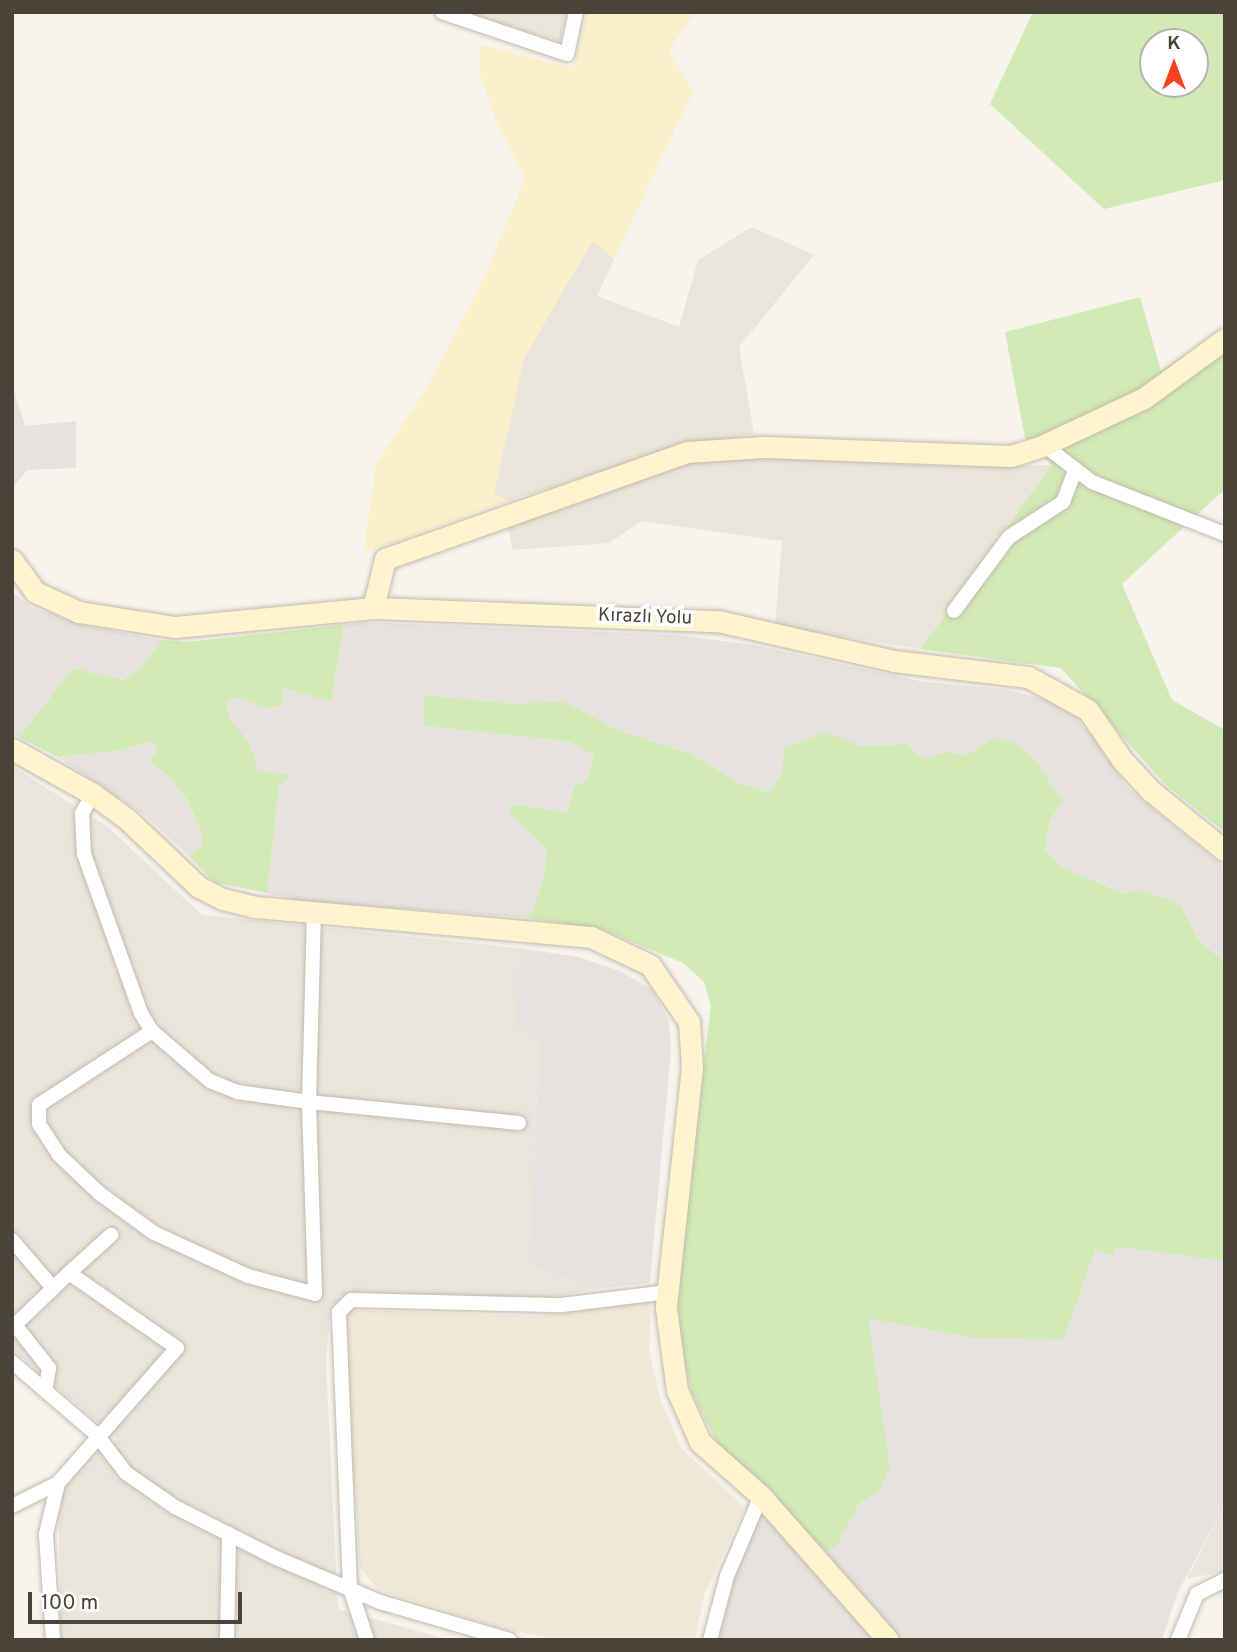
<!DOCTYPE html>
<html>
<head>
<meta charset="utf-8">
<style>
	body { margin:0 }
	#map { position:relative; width:1237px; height:1652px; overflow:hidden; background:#f6f3ec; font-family:Overpass,sans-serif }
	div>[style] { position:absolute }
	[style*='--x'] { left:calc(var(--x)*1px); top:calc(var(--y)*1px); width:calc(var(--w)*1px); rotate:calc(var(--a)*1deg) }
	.residential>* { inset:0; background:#eae5da }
	.industrial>* { inset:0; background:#e6e2dd }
	.education>* { inset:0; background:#efe8d6 }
	.green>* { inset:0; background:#d2eab5 }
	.sand>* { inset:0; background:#f9efc9 }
	.roads { filter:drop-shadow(0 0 2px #c2bbae) drop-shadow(0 0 2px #c2bbae) }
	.street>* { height:14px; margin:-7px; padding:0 7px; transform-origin:7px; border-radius:7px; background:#fff }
	.secondary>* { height:21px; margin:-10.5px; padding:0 10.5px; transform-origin:10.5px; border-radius:10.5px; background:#fff3cd }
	span { translate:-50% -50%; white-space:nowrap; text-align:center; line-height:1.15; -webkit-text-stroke:7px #fff; paint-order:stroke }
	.street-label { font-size:19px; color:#4b4439 }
	.frame { position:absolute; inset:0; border:14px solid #4b4439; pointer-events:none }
	.north { position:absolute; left:1139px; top:28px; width:70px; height:70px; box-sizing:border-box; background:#fff; border:2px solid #b7b4b0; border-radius:50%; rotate:0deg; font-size:19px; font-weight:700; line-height:28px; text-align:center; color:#4b4439 }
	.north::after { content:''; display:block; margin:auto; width:24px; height:32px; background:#fc3f1d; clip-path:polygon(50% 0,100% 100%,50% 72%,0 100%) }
	.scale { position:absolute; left:28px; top:1592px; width:214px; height:32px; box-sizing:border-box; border:4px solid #4b4439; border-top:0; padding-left:9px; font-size:21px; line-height:24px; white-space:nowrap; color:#4b4439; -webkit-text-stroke:5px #fff; paint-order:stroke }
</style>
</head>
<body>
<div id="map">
	<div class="residential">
		<div style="clip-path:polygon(460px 12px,567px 12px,560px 42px)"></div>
		<div style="clip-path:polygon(752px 227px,814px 255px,739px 347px,754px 434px,675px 448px,508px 501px,494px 493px,524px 358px,593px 239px,614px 260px,597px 296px,679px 327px,698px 260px)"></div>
		<div style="clip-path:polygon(746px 456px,961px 467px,1051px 465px,921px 649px,775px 626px,782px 541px,642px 521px,609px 543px,513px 550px,506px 519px,684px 460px)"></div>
		<div style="clip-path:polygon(12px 766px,108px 827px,202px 915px,519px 948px,515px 1028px,540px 1035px,528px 1264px,596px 1289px,548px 1298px,351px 1293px,330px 1313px,326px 1362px,338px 1609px,450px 1640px,61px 1640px,58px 1483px,117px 1439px,12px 1349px)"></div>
		<div style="clip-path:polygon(1225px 1504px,1225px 1571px,1187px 1579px)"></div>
	</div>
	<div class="industrial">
		<div style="clip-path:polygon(12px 383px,25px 426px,76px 421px,76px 468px,27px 470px,12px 489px)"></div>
		<div style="clip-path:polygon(12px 592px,33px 608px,88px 626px,161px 640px,141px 668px,123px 680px,73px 668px,19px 737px,12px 733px)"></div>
		<div style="clip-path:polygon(360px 622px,676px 635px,754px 645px,924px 682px,1003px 689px,1047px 700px,1074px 716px,1090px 733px,1128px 788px,1225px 868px,1225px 963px,1198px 939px,1180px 904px,1143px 890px,1124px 893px,1061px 867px,1045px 850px,1050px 820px,993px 738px,965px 756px,947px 751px,924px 759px,907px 744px,860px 746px,826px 732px,784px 748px,782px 774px,769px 793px,737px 782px,691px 754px,619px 731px,563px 701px,514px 704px,424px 695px,425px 726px,567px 741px,594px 755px,587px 780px,574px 788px,568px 814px,510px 804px,512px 816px,547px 849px,543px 883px,529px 918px,301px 901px,267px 893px,279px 787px,258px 771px,250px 743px,230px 719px,226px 702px,236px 697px,268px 709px,281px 705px,284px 688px,331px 702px,344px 625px)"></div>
		<div style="clip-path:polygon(152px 741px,157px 750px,149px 763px,168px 775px,187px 800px,201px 830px,202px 845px,190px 857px,146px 816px,58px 757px,116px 751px)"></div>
		<div style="clip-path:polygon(519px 948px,578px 957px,620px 971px,653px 990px,669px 1021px,671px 1050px,650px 1283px,596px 1289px,528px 1264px,540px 1036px,515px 1028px)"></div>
		<div style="clip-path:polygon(1116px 1247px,1225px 1261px,1225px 1504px,1177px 1594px,1162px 1640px,710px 1640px,761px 1496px,818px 1560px,838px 1544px,859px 1504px,879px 1490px,890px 1467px,867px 1317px,968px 1337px,1095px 1250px)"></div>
	</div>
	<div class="education">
		<div style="clip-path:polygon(651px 1300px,649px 1349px,660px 1398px,681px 1448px,745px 1507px,704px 1595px,695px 1640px,557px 1640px,496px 1627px,379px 1590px,360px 1568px,342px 1318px,350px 1310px,537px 1316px)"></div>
	</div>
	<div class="green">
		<div style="clip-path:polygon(evenodd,1033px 12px,1225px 12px,1225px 180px,1104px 209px,990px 104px,1033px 12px,1153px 42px,1195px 42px,1195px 84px,1153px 84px,1153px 42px)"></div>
		<div style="clip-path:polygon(1140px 297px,1161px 371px,1225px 329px,1225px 489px,1122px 584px,1172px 700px,1225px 730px,1225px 832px,1166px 785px,1061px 668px,921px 649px,1051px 465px,1025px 438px,1005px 332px)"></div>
		<div style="clip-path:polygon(344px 625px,331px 702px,284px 688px,281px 705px,268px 709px,236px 697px,226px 702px,230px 719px,250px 743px,258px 771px,290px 775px,279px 787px,267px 893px,214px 882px,190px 857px,202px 845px,201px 830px,187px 800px,168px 775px,149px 763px,157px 750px,152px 741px,116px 751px,58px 757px,19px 737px,73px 668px,123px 680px,141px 668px,161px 640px,188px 642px)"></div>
		<div style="clip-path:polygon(424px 695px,514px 704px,563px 701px,619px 731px,691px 754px,737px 782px,769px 793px,782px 774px,784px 748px,826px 732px,860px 746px,907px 744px,924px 759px,947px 751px,965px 756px,993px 738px,1017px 744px,1035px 760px,1062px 801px,1050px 820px,1045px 850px,1061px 867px,1123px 893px,1143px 890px,1180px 904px,1198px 939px,1225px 963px,1225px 1261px,1116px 1247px,1113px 1255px,1095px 1250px,1063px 1340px,968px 1337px,868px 1318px,890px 1467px,879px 1491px,859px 1504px,838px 1544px,827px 1552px,717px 1443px,692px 1393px,672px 1316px,711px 1006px,704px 982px,683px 963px,606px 931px,529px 918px,543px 883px,547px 849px,511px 815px,510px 804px,568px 813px,574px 788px,587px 779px,594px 755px,567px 741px,424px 726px)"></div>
	</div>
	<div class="sand">
		<div style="clip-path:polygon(587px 12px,695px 12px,669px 50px,693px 92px,614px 260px,593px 240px,524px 358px,494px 493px,508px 501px,364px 553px,376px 463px,426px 390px,486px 274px,525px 178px,496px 122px,480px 75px,479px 45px,573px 68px)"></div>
	</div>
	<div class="roads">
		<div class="street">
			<div style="--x:442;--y:12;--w:132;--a:18.6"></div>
			<div style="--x:567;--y:54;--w:43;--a:-77.9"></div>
			<div style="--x:1044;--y:445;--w:61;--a:37.6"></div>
			<div style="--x:1092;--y:482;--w:143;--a:21.4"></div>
			<div style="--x:954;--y:611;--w:92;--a:-53.4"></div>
			<div style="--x:1009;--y:537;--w:64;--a:-32.9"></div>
			<div style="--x:1063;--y:502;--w:33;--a:-69"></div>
			<div style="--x:93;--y:794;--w:22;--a:120"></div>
			<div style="--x:82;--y:813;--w:41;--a:87.2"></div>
			<div style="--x:84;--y:854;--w:169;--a:70.3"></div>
			<div style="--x:141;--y:1013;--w:21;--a:59"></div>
			<div style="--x:152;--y:1031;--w:77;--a:40.8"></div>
			<div style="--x:210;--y:1081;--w:29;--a:22"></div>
			<div style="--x:237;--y:1092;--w:73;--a:7.9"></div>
			<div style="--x:309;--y:1102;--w:211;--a:5.7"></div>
			<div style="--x:152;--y:1031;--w:135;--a:146.8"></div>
			<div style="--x:39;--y:1105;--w:19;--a:90"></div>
			<div style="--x:39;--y:1124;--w:37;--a:57"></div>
			<div style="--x:59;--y:1155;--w:55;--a:43.5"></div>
			<div style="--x:99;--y:1193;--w:68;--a:36"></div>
			<div style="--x:154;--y:1233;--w:103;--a:24.6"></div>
			<div style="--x:248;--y:1276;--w:69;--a:15"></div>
			<div style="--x:315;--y:1294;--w:192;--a:-91.8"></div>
			<div style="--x:309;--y:1102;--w:191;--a:-88.5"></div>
			<div style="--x:12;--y:1240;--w:63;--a:49.5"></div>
			<div style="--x:69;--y:1273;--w:57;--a:-42.1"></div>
			<div style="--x:12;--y:1362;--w:112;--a:40.7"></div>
			<div style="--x:97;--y:1435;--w:48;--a:52.7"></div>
			<div style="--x:126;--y:1473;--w:60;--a:34.8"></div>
			<div style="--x:175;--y:1507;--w:111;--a:26.8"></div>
			<div style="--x:274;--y:1557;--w:115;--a:23"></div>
			<div style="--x:380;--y:1602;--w:135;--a:16.3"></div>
			<div style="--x:12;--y:1506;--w:51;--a:-26.6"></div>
			<div style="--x:58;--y:1483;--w:180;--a:-48.6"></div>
			<div style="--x:177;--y:1348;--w:131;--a:-145.2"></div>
			<div style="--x:69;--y:1273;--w:75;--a:136.1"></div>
			<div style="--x:15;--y:1325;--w:55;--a:51.7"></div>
			<div style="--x:49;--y:1368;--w:20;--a:99"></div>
			<div style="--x:53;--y:1640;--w:106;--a:-93.8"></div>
			<div style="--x:46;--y:1534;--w:52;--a:-76.8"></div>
			<div style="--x:227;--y:1640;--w:106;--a:-88.9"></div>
			<div style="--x:367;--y:1640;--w:55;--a:-108.1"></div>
			<div style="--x:350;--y:1588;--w:276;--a:-92.3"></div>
			<div style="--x:339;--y:1312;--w:17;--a:-45"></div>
			<div style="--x:351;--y:1300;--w:211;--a:1.4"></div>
			<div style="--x:562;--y:1305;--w:107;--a:-7"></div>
			<div style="--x:710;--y:1640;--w:66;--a:-75.1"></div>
			<div style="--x:727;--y:1576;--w:87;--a:-67"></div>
			<div style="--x:1178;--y:1640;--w:50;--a:-67.6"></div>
			<div style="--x:1197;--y:1594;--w:31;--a:-27"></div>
		</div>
		<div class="secondary">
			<div style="--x:12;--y:560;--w:39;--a:54"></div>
			<div style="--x:35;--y:592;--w:48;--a:24.4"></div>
			<div style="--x:79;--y:612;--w:97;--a:8.9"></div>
			<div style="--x:175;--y:627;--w:199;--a:-5.5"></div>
			<div style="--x:373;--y:608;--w:345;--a:2.2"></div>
			<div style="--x:718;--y:621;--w:180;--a:12.8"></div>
			<div style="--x:894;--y:661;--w:135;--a:6.8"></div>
			<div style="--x:1028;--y:677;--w:68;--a:28.8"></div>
			<div style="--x:1088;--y:710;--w:62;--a:55.5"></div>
			<div style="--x:1123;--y:761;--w:41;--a:47"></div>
			<div style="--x:1151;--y:791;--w:95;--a:39"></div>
			<div style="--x:373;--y:608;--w:50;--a:-76.2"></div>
			<div style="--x:385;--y:559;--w:320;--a:-19.5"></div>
			<div style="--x:687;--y:452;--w:77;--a:-3.7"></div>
			<div style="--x:764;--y:447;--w:247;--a:2.1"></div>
			<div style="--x:1011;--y:456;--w:35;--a:-18"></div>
			<div style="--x:1044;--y:445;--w:110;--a:-25.2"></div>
			<div style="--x:1144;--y:398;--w:100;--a:-36.1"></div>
			<div style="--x:12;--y:749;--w:93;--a:29.1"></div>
			<div style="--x:93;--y:794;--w:42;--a:36.3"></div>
			<div style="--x:127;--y:819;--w:99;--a:43.4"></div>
			<div style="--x:199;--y:887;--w:27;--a:27"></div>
			<div style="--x:223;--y:899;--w:33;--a:14"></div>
			<div style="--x:255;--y:907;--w:337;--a:5.1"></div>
			<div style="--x:591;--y:937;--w:65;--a:25.4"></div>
			<div style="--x:650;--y:965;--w:69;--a:55.6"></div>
			<div style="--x:689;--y:1022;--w:45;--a:86.2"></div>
			<div style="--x:692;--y:1067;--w:242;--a:96.2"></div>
			<div style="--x:666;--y:1308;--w:83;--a:82.4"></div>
			<div style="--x:677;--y:1390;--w:57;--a:66.1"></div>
			<div style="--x:700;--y:1442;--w:81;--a:41.5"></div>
			<div style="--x:761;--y:1496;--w:192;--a:48.6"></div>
		</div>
	</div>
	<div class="street-label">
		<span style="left:645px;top:618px;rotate:2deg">Kırazlı Yolu</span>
	</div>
	<div class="frame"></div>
	<div class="north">K</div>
	<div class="scale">100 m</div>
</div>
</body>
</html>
